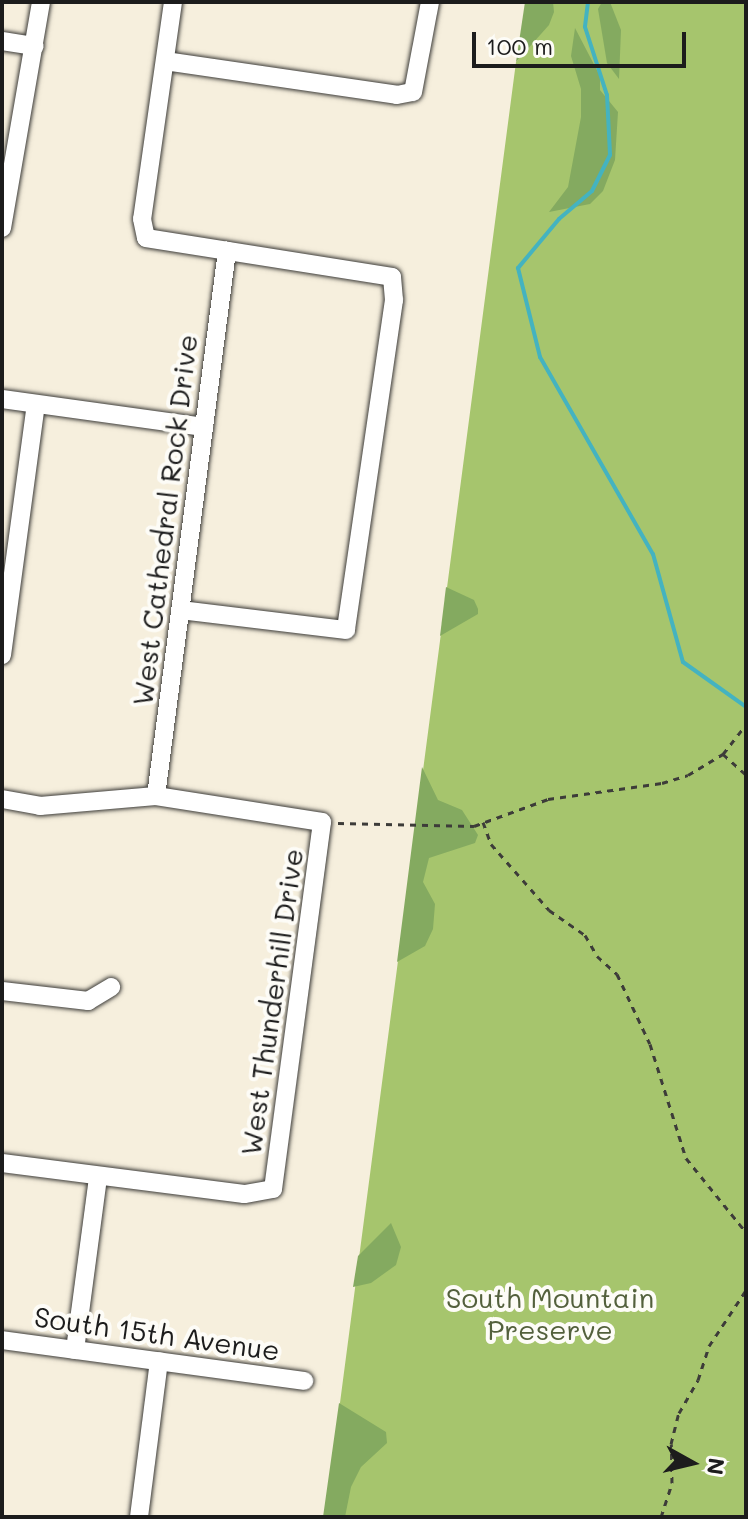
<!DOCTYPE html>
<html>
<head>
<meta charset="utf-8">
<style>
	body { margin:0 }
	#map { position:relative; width:748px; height:1519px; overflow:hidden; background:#f6efdd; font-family:Mali,sans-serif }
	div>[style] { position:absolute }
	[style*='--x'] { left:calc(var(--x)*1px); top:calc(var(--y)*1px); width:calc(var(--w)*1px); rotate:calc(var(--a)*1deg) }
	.green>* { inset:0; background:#a6c56d }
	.forest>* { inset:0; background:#84aa60 }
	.stream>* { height:4px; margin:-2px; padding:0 2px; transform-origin:2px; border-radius:2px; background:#44b3c0 }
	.path>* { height:3px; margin-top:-1.5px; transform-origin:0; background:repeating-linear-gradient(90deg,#3d3c39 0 6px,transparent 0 12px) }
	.roads { filter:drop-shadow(0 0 2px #3d3c39) drop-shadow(0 0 2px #3d3c39) }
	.minor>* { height:18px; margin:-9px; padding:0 9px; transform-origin:9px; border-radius:9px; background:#fff }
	span { translate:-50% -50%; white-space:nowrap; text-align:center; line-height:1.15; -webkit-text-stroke:8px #fdfcf7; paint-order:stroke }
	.street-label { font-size:28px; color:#1c1c1c }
	.park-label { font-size:28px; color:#53603c }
	.frame { position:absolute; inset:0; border:4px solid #1c1c1c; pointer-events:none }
	.north { position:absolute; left:652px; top:1423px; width:80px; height:80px; -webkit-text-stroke:6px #fdfcf7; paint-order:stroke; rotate:98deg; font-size:22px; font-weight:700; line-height:32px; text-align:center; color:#1c1c1c }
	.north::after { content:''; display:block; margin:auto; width:28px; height:36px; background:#1c1c1c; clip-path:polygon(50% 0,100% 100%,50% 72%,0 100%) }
	.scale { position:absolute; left:472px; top:32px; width:214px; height:36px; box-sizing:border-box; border:4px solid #1c1c1c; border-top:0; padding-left:10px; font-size:24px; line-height:28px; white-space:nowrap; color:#1c1c1c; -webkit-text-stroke:6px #fdfcf7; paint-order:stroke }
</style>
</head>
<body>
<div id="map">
	<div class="green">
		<div style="clip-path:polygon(529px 2px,746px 2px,746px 1517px,325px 1517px,516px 62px,522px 55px)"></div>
	</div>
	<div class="forest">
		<div style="clip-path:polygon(525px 2px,553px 2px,554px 12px,549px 25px,516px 62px)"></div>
		<div style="clip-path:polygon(602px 2px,610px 2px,621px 30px,619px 79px,607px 63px,598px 9px)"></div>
		<div style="clip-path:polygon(575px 28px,600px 76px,600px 90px,618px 112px,615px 160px,603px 191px,590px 204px,549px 212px,568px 187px,581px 117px,581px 89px,571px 56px)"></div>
		<div style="clip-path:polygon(446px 587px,474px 600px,478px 609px,478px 614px,440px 636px)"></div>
		<div style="clip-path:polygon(422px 767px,438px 800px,462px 810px,478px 835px,475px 843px,429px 858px,423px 882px,435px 904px,433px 929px,425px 946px,397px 962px)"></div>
		<div style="clip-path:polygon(391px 1223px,401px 1247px,396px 1265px,371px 1283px,353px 1287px,358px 1256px)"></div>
		<div style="clip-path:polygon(339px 1403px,386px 1432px,387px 1443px,361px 1467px,351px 1487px,345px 1517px,323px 1517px)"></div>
	</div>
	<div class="stream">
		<div style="--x:588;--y:2;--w:25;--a:97"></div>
		<div style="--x:585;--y:27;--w:71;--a:72.1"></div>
		<div style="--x:607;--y:95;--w:60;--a:87.1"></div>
		<div style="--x:610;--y:155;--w:40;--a:116.6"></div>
		<div style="--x:592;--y:191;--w:43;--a:139.7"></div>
		<div style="--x:559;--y:219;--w:64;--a:129.9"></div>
		<div style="--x:518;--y:268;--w:92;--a:76.1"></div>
		<div style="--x:540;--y:357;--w:227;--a:60.2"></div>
		<div style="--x:653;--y:554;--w:112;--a:74.5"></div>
		<div style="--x:683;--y:662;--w:77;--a:35.5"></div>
	</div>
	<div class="path">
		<div style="--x:723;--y:754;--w:31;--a:42"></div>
		<div style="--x:483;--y:822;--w:23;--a:70"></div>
		<div style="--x:491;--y:844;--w:88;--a:48.7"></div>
		<div style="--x:549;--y:910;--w:44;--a:34.8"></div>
		<div style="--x:585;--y:935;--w:24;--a:60"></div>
		<div style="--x:597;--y:956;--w:27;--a:42"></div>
		<div style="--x:617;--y:974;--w:77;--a:64.8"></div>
		<div style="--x:650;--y:1044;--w:120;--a:72.5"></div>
		<div style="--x:686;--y:1158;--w:95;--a:51"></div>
		<div style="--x:338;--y:823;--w:136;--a:1.3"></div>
		<div style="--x:474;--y:826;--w:79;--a:-20"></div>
		<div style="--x:548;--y:799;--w:115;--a:-8"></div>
		<div style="--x:662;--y:783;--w:27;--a:-17"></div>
		<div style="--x:688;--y:775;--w:41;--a:-31"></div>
		<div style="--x:723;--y:754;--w:37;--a:-52"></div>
		<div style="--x:661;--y:1517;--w:36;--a:-72"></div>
		<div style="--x:672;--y:1483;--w:39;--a:-91"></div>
		<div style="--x:671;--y:1444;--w:32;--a:-76"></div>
		<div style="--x:679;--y:1413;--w:38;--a:-60"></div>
		<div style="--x:698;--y:1380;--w:36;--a:-72"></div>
		<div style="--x:709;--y:1346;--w:67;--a:-56.5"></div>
	</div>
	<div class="roads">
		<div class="minor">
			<div style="--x:173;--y:2;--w:219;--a:98.1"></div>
			<div style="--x:142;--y:219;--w:19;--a:78"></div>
			<div style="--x:146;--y:238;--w:249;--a:9"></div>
			<div style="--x:392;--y:277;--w:23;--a:85"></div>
			<div style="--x:394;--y:300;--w:333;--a:98.3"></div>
			<div style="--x:346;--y:630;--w:166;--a:-173.1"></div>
			<div style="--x:2;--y:41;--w:33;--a:9"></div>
			<div style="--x:165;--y:61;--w:234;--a:8.3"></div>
			<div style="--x:397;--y:95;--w:16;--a:-11"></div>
			<div style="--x:413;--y:92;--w:92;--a:-79.3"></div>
			<div style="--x:2;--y:228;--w:229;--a:-80.2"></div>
			<div style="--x:2;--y:399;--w:204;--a:7.9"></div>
			<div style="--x:2;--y:655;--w:253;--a:-82.3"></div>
			<div style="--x:156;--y:796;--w:550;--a:-82.58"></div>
			<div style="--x:2;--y:799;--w:39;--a:10"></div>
			<div style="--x:40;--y:806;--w:116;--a:-4.9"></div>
			<div style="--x:156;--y:796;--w:168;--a:8.9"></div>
			<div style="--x:322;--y:822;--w:370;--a:97.6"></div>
			<div style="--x:273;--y:1189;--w:29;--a:170"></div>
			<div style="--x:244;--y:1194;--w:244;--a:-172.7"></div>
			<div style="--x:2;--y:991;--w:87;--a:6.6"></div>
			<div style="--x:88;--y:1001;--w:27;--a:-31"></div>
			<div style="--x:2;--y:1340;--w:305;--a:7.7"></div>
			<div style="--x:75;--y:1350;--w:175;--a:-82.4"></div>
			<div style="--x:139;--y:1517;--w:157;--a:-82.7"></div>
		</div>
	</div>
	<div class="street-label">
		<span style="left:164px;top:520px;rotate:-83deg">West Cathedral Rock Drive</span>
		<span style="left:271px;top:1002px;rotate:-82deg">West Thunderhill Drive</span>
		<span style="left:157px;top:1333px;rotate:8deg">South 15th Avenue</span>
	</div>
	<div class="park-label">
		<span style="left:550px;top:1313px">South Mountain<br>Preserve</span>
	</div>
	<div class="frame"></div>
	<div class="north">N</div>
	<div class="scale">100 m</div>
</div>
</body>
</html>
